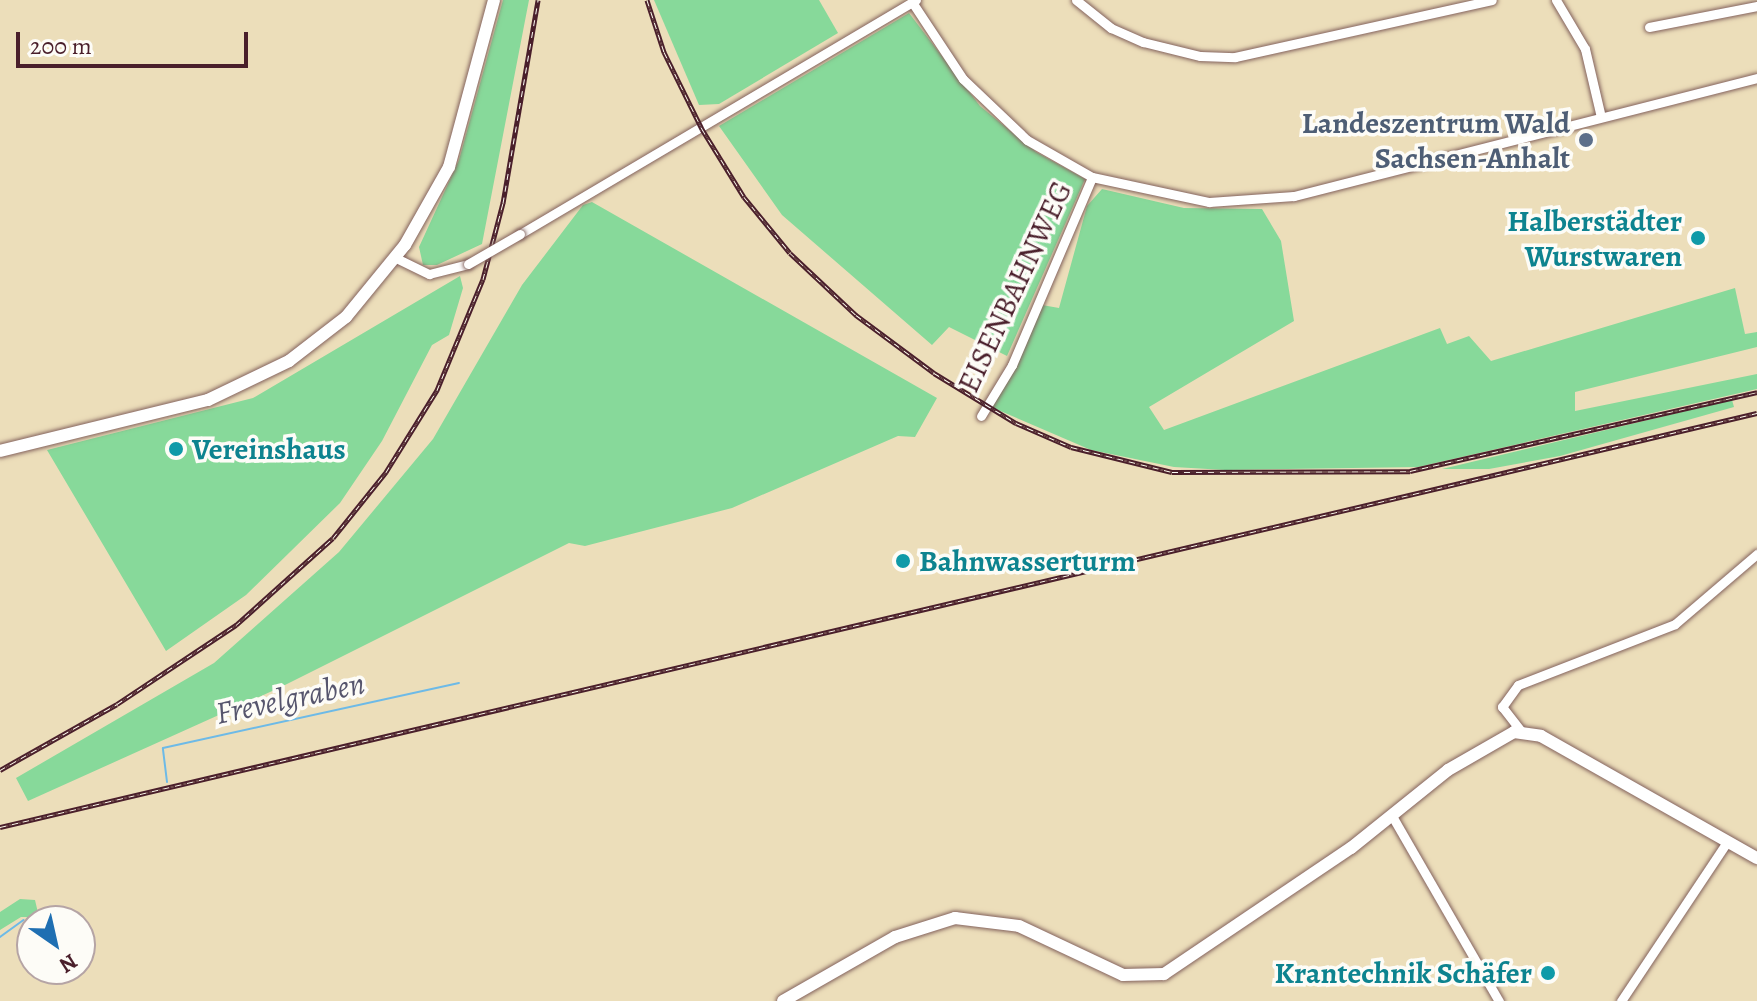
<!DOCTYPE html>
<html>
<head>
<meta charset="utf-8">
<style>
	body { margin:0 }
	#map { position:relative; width:1757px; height:1001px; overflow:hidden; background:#ecdeba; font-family:Alegreya,serif }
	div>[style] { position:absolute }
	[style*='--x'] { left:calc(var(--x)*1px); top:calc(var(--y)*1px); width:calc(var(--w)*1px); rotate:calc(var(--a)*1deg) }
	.green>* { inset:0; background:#87d99a }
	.stream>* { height:2px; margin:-1px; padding:0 1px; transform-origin:1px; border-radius:1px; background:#6dbae7 }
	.roads { filter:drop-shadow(0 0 2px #83625d) drop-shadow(0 0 2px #83625d) }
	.street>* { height:9px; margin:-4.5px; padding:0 4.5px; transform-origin:4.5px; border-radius:4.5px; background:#fff }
	.secondary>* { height:12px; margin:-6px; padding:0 6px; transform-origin:6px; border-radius:6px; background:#fff }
	.rail>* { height:5px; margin-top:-2.5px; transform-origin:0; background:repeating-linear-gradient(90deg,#fdfcf7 0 6px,#4a1f2b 0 12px); box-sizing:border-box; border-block:2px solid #4a1f2b }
	.bridges { filter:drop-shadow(0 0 2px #83625d) drop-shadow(0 0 2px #83625d) }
	.street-bridge>* { height:9px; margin:-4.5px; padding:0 4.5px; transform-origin:4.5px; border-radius:4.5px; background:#fff }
	.dots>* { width:22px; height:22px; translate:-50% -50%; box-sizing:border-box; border:4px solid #fdfcf7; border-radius:50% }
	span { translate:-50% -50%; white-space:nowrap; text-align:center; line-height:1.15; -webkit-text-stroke:7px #fdfcf7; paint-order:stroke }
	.service-label { font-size:30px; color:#4e5e75; font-weight:700 }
	.right { translate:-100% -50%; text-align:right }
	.culture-label { font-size:30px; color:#0d838f; font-weight:700 }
	.left { translate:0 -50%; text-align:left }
	.street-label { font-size:30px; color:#4a1f2b }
	.water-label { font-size:32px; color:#56556d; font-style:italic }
	.north { position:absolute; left:16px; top:905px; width:80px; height:80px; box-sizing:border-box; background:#fdfcf7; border:2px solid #b5a4a5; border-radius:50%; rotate:146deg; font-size:22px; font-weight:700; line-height:32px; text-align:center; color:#4a1f2b }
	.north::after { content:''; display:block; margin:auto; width:28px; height:36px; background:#1f6fb2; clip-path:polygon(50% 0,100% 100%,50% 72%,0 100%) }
	.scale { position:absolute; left:16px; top:32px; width:232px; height:36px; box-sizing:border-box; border:4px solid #4a1f2b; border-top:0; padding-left:10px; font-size:24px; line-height:28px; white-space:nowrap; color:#4a1f2b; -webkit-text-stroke:6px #fdfcf7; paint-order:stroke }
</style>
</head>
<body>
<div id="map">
	<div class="green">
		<div style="clip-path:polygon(503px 0,529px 0,482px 244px,437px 265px,423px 265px,419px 247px,459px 160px)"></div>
		<div style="clip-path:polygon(654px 0,819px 0,838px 33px,719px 104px,699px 105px)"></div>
		<div style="clip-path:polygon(909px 13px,980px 106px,1036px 152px,1085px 179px,1007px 356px,949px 327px,932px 345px,782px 215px,719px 126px)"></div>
		<div style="clip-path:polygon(1102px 189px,1184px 208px,1262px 209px,1281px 241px,1294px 321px,1149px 407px,1164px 430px,1440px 328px,1447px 344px,1469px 336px,1491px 361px,1735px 288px,1745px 334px,1757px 332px,1757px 347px,1575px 392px,1575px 411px,1757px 374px,1757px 389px,1418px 467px,1225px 470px,1174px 467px,1091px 450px,991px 407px,1042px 305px,1059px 308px,1087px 206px)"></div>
		<div style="clip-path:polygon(592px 202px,937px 398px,915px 437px,898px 436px,732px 508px,585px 546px,569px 543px,281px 687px,28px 801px,16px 778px,214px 663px,339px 552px,433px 439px,522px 285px,583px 205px)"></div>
		<div style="clip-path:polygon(460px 276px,463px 288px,449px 335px,432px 345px,382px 441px,340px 503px,246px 595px,166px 651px,47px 450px,253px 398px)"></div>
		<div style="clip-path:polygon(1732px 400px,1734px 407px,1560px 456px,1489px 469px,1442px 469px)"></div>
		<div style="clip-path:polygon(20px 899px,35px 900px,39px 917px,21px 917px,0 930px,0 912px)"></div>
	</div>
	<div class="stream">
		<div style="--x:167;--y:782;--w:34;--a:-97"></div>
		<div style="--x:163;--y:748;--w:303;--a:-12.4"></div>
		<div style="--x:0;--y:937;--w:29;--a:-36"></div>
	</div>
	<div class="roads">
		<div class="street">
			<div style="--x:1076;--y:0;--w:45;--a:38.7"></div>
			<div style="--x:1111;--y:28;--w:35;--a:24"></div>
			<div style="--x:1143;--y:42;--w:59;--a:13.8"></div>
			<div style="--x:1200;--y:56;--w:35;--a:2"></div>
			<div style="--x:1235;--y:57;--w:263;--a:-12.5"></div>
			<div style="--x:1556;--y:0;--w:57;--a:59.4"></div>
			<div style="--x:1585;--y:49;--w:70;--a:76.8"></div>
			<div style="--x:912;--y:2;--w:92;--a:56.5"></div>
			<div style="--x:963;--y:79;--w:88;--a:43.6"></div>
			<div style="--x:1027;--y:140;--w:75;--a:29.6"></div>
			<div style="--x:1092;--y:177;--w:120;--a:12.1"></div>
			<div style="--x:1209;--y:202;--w:85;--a:-4"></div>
			<div style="--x:1294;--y:196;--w:478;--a:-14.3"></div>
			<div style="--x:1649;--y:27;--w:110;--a:-11"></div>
			<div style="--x:520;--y:234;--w:460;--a:-30.6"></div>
			<div style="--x:396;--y:258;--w:37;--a:26"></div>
			<div style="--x:429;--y:274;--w:40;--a:-14.4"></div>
			<div style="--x:981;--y:416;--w:60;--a:-58.7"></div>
			<div style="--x:1012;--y:365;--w:204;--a:-66.9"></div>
			<div style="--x:1521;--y:731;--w:31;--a:-128"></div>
			<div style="--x:1502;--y:707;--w:27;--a:-54"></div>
			<div style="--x:1518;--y:685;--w:168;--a:-21.2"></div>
			<div style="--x:1675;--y:624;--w:108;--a:-40.5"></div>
			<div style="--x:1392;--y:816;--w:214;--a:60"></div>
			<div style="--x:1621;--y:1001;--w:191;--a:-56.3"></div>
		</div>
		<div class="secondary">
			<div style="--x:0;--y:451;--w:214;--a:-13.8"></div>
			<div style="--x:208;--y:400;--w:90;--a:-25.7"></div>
			<div style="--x:289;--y:361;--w:72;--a:-37.7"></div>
			<div style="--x:346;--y:317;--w:93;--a:-50.7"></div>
			<div style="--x:405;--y:245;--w:90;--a:-60.6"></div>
			<div style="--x:449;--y:167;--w:173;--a:-74.9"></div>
			<div style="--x:783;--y:1001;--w:129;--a:-29.7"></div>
			<div style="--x:895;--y:937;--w:63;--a:-17.6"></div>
			<div style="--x:955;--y:918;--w:64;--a:7.1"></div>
			<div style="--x:1019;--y:926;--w:115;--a:25.2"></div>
			<div style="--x:1123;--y:975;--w:41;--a:-1.4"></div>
			<div style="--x:1164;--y:974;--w:225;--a:-34"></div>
			<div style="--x:1351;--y:848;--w:124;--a:-38.8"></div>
			<div style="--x:1448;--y:770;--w:76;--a:-29.9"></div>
			<div style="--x:1514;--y:732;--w:27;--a:8"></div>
			<div style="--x:1541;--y:736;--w:248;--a:29.5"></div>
		</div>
	</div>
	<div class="rail">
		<div style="--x:647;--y:0;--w:55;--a:71.9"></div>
		<div style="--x:664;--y:52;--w:86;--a:63.7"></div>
		<div style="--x:702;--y:129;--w:80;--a:58.3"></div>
		<div style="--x:744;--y:197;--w:72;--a:50.6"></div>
		<div style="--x:790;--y:253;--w:91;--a:43.2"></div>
		<div style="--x:856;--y:315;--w:97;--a:36.6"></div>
		<div style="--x:934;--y:373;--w:96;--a:31.4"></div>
		<div style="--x:1016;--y:423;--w:60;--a:23.6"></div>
		<div style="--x:1071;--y:447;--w:104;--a:13.9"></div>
		<div style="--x:1172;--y:472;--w:238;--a:-0.2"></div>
		<div style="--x:1410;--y:471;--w:356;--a:-12.8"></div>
		<div style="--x:0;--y:770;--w:134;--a:-29.4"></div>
		<div style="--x:117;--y:704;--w:143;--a:-33.6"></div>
		<div style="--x:236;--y:625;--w:130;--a:-41.9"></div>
		<div style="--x:333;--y:538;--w:85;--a:-51.2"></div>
		<div style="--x:386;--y:472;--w:97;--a:-58.1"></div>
		<div style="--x:437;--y:390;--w:120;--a:-67.5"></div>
		<div style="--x:483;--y:279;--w:79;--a:-75.3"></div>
		<div style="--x:503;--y:203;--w:206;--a:-80.2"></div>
		<div style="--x:0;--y:827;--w:1805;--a:-13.26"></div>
	</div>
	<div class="bridges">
		<div class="street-bridge">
			<div style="--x:468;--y:264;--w:60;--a:-30"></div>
		</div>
	</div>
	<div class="dots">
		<div style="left:1586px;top:140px;background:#5c6f8a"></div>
		<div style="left:1698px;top:238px;background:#0f9aa8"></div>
		<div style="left:176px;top:449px;background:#0f9aa8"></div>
		<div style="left:903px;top:561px;background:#0f9aa8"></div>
		<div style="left:1548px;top:973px;background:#0f9aa8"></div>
	</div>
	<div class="service-label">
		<span class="right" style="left:1570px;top:140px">Landeszentrum Wald<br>Sachsen-Anhalt</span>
	</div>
	<div class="culture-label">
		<span class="right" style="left:1682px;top:238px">Halberstädter<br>Wurstwaren</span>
		<span class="left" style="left:192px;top:449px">Vereinshaus</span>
		<span class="left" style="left:919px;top:561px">Bahnwasserturm</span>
		<span class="right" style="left:1532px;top:973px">Krantechnik Schäfer</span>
	</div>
	<div class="street-label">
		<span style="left:1015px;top:287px;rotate:-65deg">EISENBAHNWEG</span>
	</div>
	<div class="water-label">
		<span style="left:290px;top:698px;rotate:-12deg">Frevelgraben</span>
	</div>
	<div class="north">N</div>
	<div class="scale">200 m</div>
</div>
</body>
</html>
